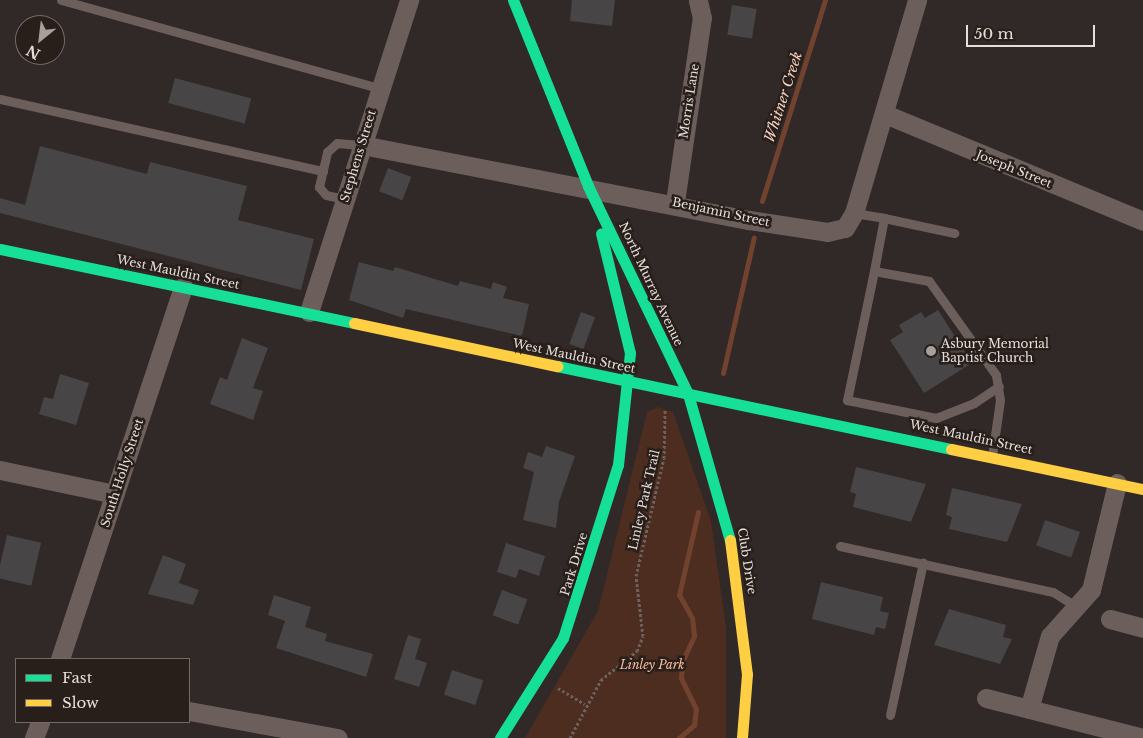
<!DOCTYPE html>
<html>
<head>
<meta charset="utf-8">
<style>
	body { margin:0 }
	#map { position:relative; width:1143px; height:738px; overflow:hidden; background:#302928; font-family:"Libre Baskerville",serif }
	div>[style] { position:absolute }
	[style*='--x'] { left:calc(var(--x)*1px); top:calc(var(--y)*1px); width:calc(var(--w)*1px); rotate:calc(var(--a)*1deg) }
	.green>* { inset:0; background:#4c2d1f }
	.stream>* { height:5px; margin:-2.5px; padding:0 2.5px; transform-origin:2.5px; border-radius:2.5px; background:#71432f }
	.building>* { inset:0; background:#474546; transform-origin:0 0 }
	.path>* { height:3px; margin-top:-1.5px; transform-origin:0; background:repeating-linear-gradient(90deg,#6c635f 0 2.5px,transparent 0 5px) }
	.lane>* { height:9px; margin:-4.5px; padding:0 4.5px; transform-origin:4.5px; border-radius:4.5px; background:#6c5f5b }
	.street>* { height:19px; margin:-9.5px; padding:0 9.5px; transform-origin:9.5px; border-radius:9.5px; background:#6c5f5b }
	.fast>* { height:11px; margin:-5.5px; padding:0 5.5px; transform-origin:5.5px; border-radius:5.5px; background:#16e098 }
	.slow>* { height:11px; margin:-5.5px; padding:0 5.5px; transform-origin:5.5px; border-radius:5.5px; background:#ffcf43 }
	.dots>* { width:14px; height:14px; translate:-50% -50%; box-sizing:border-box; border:2px solid #291f1a; border-radius:50% }
	span { translate:-50% -50%; white-space:nowrap; text-align:center; line-height:1.15; -webkit-text-stroke:5px #291f1a; paint-order:stroke }
	.street-label { font-size:12px; color:#e5dedb }
	.poi-label { font-size:12px; color:#e5dedb }
	.left { translate:0 -50%; text-align:left }
	.park-label { font-size:12px; color:#fbbb9e; font-style:italic }
	.water-label { font-size:14px; color:#f3d2c4; font-style:italic }
	.legend { position:absolute; left:15px; top:658px; width:175px; height:65px; box-sizing:border-box; background:#291f1a; border:1px solid #746b67; margin:0; padding:6px 9px; list-style:none; font-size:15px; color:#e5dedb }
	.legend li { display:flex; align-items:center; gap:10px; height:25px }
	.legend b { width:25px; border:1px solid #746b67 }
	.north { position:absolute; left:15px; top:15px; width:50px; height:50px; box-sizing:border-box; background:#291f1a; border:1px solid #746b67; border-radius:50%; rotate:209deg; font-size:14px; font-weight:700; line-height:20px; text-align:center; color:#e5dedb }
	.north::after { content:''; display:block; margin:auto; width:18px; height:22px; background:#a69f9c; clip-path:polygon(50% 0,100% 100%,50% 72%,0 100%) }
	.scale { position:absolute; left:966px; top:25px; width:129px; height:22px; box-sizing:border-box; border:2px solid #e5dedb; border-top:0; padding-left:6px; font-size:15px; line-height:18px; white-space:nowrap; color:#e5dedb; -webkit-text-stroke:4px #291f1a; paint-order:stroke }
</style>
</head>
<body>
<div id="map">
	<div class="green">
		<div style="clip-path:polygon(658px 407px,673px 412px,711px 521px,726px 628px,726px 738px,525px 738px,598px 611px,647px 412px)"></div>
	</div>
	<div class="stream">
		<div style="--x:762;--y:201;--w:211;--a:-72.6"></div>
		<div style="--x:723;--y:373;--w:139;--a:-77.2"></div>
		<div style="--x:679;--y:738;--w:20;--a:-41"></div>
		<div style="--x:694;--y:725;--w:16;--a:-83"></div>
		<div style="--x:696;--y:709;--w:34;--a:-116"></div>
		<div style="--x:681;--y:678;--w:16;--a:-86"></div>
		<div style="--x:682;--y:662;--w:29;--a:-65"></div>
		<div style="--x:694;--y:636;--w:18;--a:-96"></div>
		<div style="--x:692;--y:618;--w:26;--a:-119"></div>
		<div style="--x:679;--y:595;--w:85;--a:-77.1"></div>
	</div>
	<div class="building">
		<div style="clip-path:polygon(572px 0,615px 0,612px 26px,570px 21px)"></div>
		<div style="left:732px;top:5px;width:25px;height:30px;rotate:9deg"></div>
		<div style="left:175px;top:78px;width:79px;height:26px;rotate:15deg"></div>
		<div style="clip-path:polygon(40px 146px,147px 174px,150px 162px,247px 186px,238px 220px,314px 239px,301px 290px,0 213px,0 198px,25px 205px)"></div>
		<div style="left:388px;top:168px;width:25px;height:25px;rotate:21deg"></div>
		<div style="clip-path:polygon(359px 262px,393px 271px,395px 267px,458px 286px,460px 281px,491px 289px,493px 282px,507px 287px,503px 298px,529px 304px,522px 336px,406px 309px,403px 318px,349px 300px)"></div>
		<div style="clip-path:polygon(938px 310px,972px 363px,924px 393px,890px 340px,903px 332px,899px 325px,921px 312px,925px 318px)"></div>
		<div style="left:581px;top:312px;width:15px;height:34px;rotate:20deg"></div>
		<div style="clip-path:polygon(242px 338px,268px 348px,253px 388px,263px 391px,253px 420px,210px 404px,220px 377px,227px 380px)"></div>
		<div style="clip-path:polygon(60px 374px,89px 383px,76px 425px,39px 414px,44px 397px,53px 399px)"></div>
		<div style="clip-path:polygon(546px 446px,575px 456px,559px 502px,556px 528px,523px 520px,534px 472px,523px 468px,528px 452px,542px 457px)"></div>
		<div style="clip-path:polygon(856px 467px,926px 484px,911px 522px,853px 507px,856px 494px,850px 492px)"></div>
		<div style="clip-path:polygon(952px 488px,1022px 504px,1007px 542px,949px 529px,952px 517px,946px 515px)"></div>
		<div style="left:1045px;top:520px;width:37px;height:27px;rotate:19deg"></div>
		<div style="left:7px;top:535px;width:35px;height:44px;rotate:13deg"></div>
		<div style="clip-path:polygon(506px 543px,545px 556px,539px 576px,519px 569px,516px 578px,497px 572px)"></div>
		<div style="clip-path:polygon(163px 555px,186px 564px,179px 583px,199px 590px,193px 605px,148px 594px)"></div>
		<div style="clip-path:polygon(821px 582px,883px 597px,880px 611px,889px 613px,885px 629px,876px 627px,874px 635px,812px 619px)"></div>
		<div style="left:502px;top:590px;width:27px;height:27px;rotate:20deg"></div>
		<div style="clip-path:polygon(274px 595px,311px 607px,305px 627px,327px 634px,325px 641px,373px 654px,366px 677px,276px 648px,285px 621px,268px 615px)"></div>
		<div style="clip-path:polygon(949px 609px,1006px 625px,1003px 637px,1012px 639px,1000px 664px,934px 645px)"></div>
		<div style="clip-path:polygon(408px 635px,421px 639px,415px 659px,427px 663px,419px 687px,394px 679px)"></div>
		<div style="left:452px;top:670px;width:33px;height:26px;rotate:18deg"></div>
	</div>
	<div class="path">
		<div style="--x:558;--y:688;--w:31;--a:31"></div>
		<div style="--x:570;--y:738;--w:66;--a:-61.9"></div>
		<div style="--x:601;--y:680;--w:46;--a:-38.9"></div>
		<div style="--x:637;--y:651;--w:16;--a:-68"></div>
		<div style="--x:643;--y:636;--w:60;--a:-96.7"></div>
		<div style="--x:636;--y:576;--w:121;--a:-76.7"></div>
		<div style="--x:664;--y:458;--w:48;--a:-88.8"></div>
	</div>
	<div class="lane">
		<div style="--x:61;--y:0;--w:330;--a:15.5"></div>
		<div style="--x:0;--y:99;--w:331;--a:12.6"></div>
		<div style="--x:345;--y:199;--w:19;--a:-168"></div>
		<div style="--x:326;--y:195;--w:11;--a:-131"></div>
		<div style="--x:319;--y:187;--w:36;--a:-77"></div>
		<div style="--x:327;--y:152;--w:13;--a:-42"></div>
		<div style="--x:337;--y:143;--w:25;--a:5"></div>
		<div style="--x:854;--y:213;--w:30;--a:9"></div>
		<div style="--x:884;--y:218;--w:54;--a:100.7"></div>
		<div style="--x:874;--y:271;--w:56;--a:10.3"></div>
		<div style="--x:929;--y:281;--w:115;--a:54.5"></div>
		<div style="--x:996;--y:375;--w:25;--a:81"></div>
		<div style="--x:1000;--y:400;--w:57;--a:98.1"></div>
		<div style="--x:884;--y:218;--w:72;--a:12.1"></div>
		<div style="--x:874;--y:271;--w:132;--a:101.8"></div>
		<div style="--x:847;--y:400;--w:91;--a:11.4"></div>
		<div style="--x:936;--y:418;--w:41;--a:-21.5"></div>
		<div style="--x:974;--y:403;--w:30;--a:-34"></div>
		<div style="--x:840;--y:546;--w:218;--a:12.2"></div>
		<div style="--x:1053;--y:592;--w:28;--a:32"></div>
		<div style="--x:890;--y:715;--w:156;--a:-77.8"></div>
	</div>
	<div class="street">
		<div style="--x:885;--y:114;--w:279;--a:22.5"></div>
		<div style="--x:362;--y:145;--w:394;--a:11"></div>
		<div style="--x:749;--y:220;--w:79;--a:8.7"></div>
		<div style="--x:827;--y:232;--w:18;--a:-13"></div>
		<div style="--x:845;--y:228;--w:17;--a:-59"></div>
		<div style="--x:854;--y:213;--w:222;--a:-73.5"></div>
		<div style="--x:675;--y:202;--w:186;--a:-81.7"></div>
		<div style="--x:702;--y:18;--w:18;--a:-103"></div>
		<div style="--x:309;--y:312;--w:328;--a:-72.2"></div>
		<div style="--x:0;--y:470;--w:117;--a:11.8"></div>
		<div style="--x:1110;--y:619;--w:34;--a:15"></div>
		<div style="--x:60;--y:659;--w:392;--a:-71.7"></div>
		<div style="--x:986;--y:698;--w:162;--a:14.3"></div>
		<div style="--x:1029;--y:709;--w:76;--a:-74"></div>
		<div style="--x:1050;--y:636;--w:62;--a:-48.3"></div>
		<div style="--x:1091;--y:590;--w:110;--a:-76.3"></div>
		<div style="--x:189;--y:711;--w:151;--a:10.3"></div>
		<div style="--x:34;--y:738;--w:17;--a:-69"></div>
	</div>
	<div class="fast">
		<div style="--x:513;--y:0;--w:201;--a:68"></div>
		<div style="--x:588;--y:186;--w:231;--a:64.3"></div>
		<div style="--x:688;--y:394;--w:152;--a:74"></div>
		<div style="--x:0;--y:249;--w:362;--a:11.8"></div>
		<div style="--x:557;--y:366;--w:403;--a:11.9"></div>
		<div style="--x:500;--y:738;--w:118;--a:-57.8"></div>
		<div style="--x:563;--y:638;--w:182;--a:-72.4"></div>
		<div style="--x:618;--y:465;--w:113;--a:-83.9"></div>
		<div style="--x:630;--y:353;--w:123;--a:-103.6"></div>
	</div>
	<div class="slow">
		<div style="--x:354;--y:323;--w:208;--a:12"></div>
		<div style="--x:951;--y:449;--w:196;--a:11.8"></div>
		<div style="--x:730;--y:540;--w:135;--a:82.8"></div>
		<div style="--x:747;--y:674;--w:64;--a:94.5"></div>
	</div>
	<div class="dots">
		<div style="left:931px;top:351px;background:#a69f9c"></div>
	</div>
	<div class="street-label">
		<span style="left:689px;top:101px;rotate:-81deg">Morris Lane</span>
		<span style="left:358px;top:156px;rotate:-73deg">Stephens Street</span>
		<span style="left:1014px;top:169px;rotate:22deg">Joseph Street</span>
		<span style="left:721px;top:212px;rotate:12deg">Benjamin Street</span>
		<span style="left:178px;top:272px;rotate:12deg">West Mauldin Street</span>
		<span style="left:651px;top:284px;rotate:65deg">North Murray Avenue</span>
		<span style="left:574px;top:356px;rotate:12deg">West Mauldin Street</span>
		<span style="left:971px;top:437px;rotate:12deg">West Mauldin Street</span>
		<span style="left:122px;top:473px;rotate:-72deg">South Holly Street</span>
		<span style="left:644px;top:500px;rotate:-77deg">Linley Park Trail</span>
		<span style="left:747px;top:561px;rotate:81deg">Club Drive</span>
		<span style="left:574px;top:564px;rotate:-73deg">Park Drive</span>
	</div>
	<div class="poi-label">
		<span class="left" style="left:941px;top:351px">Asbury Memorial<br>Baptist Church</span>
	</div>
	<div class="park-label">
		<span style="left:652px;top:665px">Linley Park</span>
	</div>
	<div class="water-label">
		<span style="left:783px;top:97px;rotate:-72deg">Whitner Creek</span>
	</div>
	<ul class="legend">
	<li><b style="height:6px;background:#16e098"></b>Fast</li>
	<li><b style="height:6px;background:#ffcf43"></b>Slow</li>
	</ul>
	<div class="north">N</div>
	<div class="scale">50 m</div>
</div>
</body>
</html>
